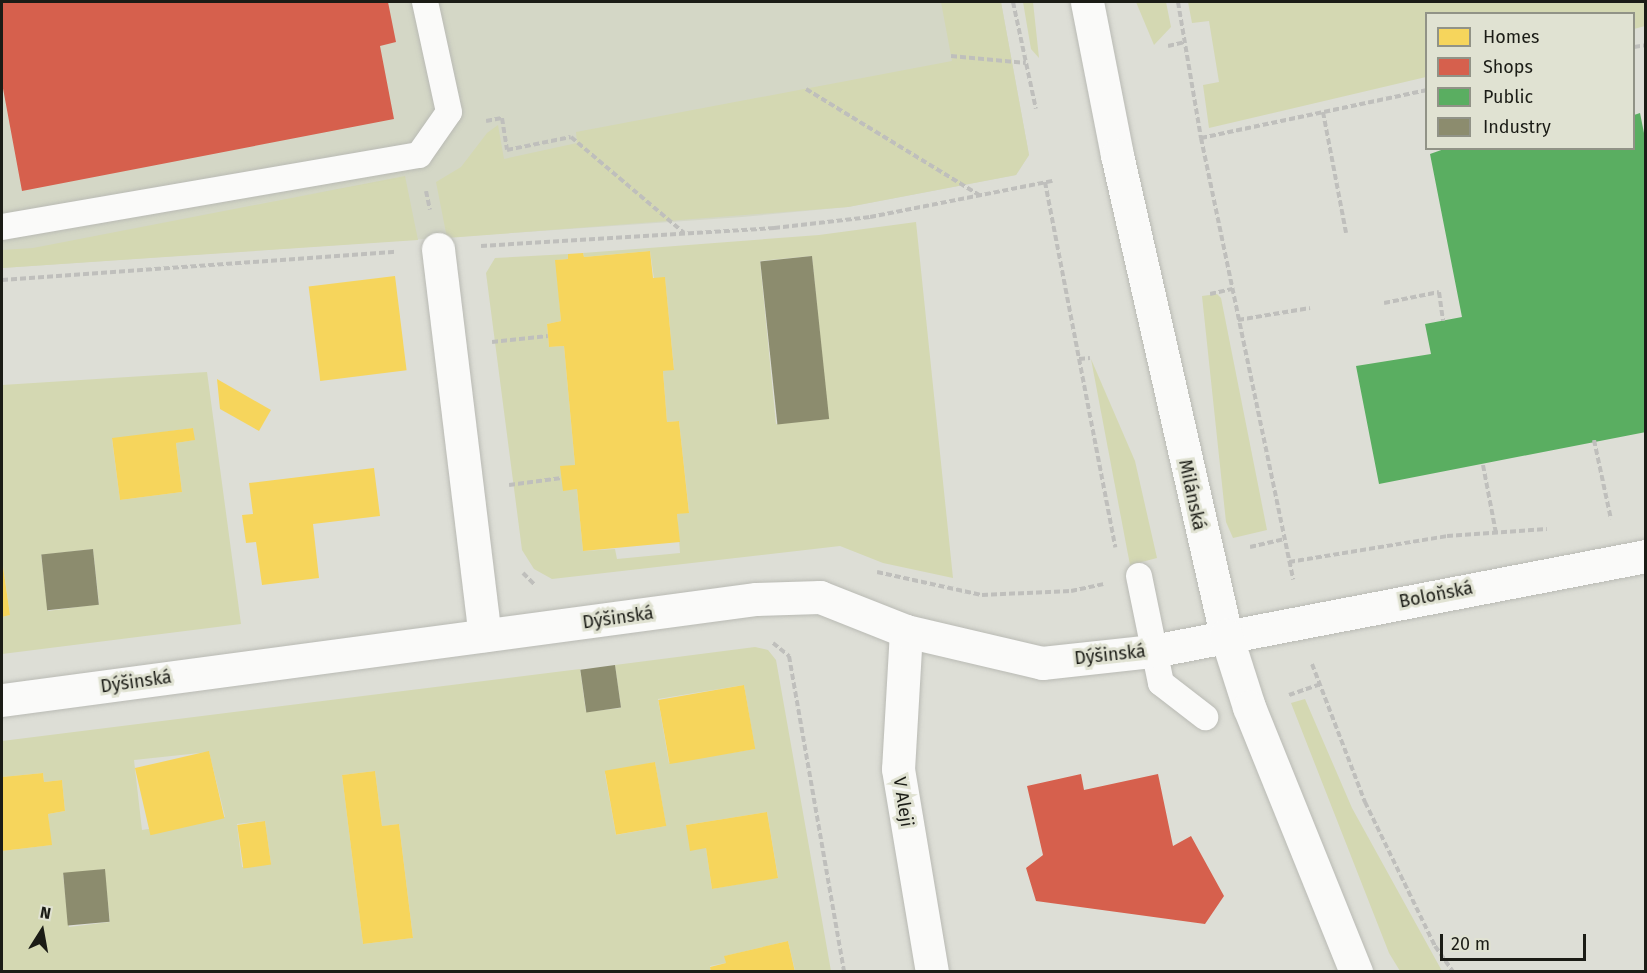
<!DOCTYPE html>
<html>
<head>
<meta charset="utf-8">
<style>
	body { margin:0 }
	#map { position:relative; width:1647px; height:973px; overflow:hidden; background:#ddded6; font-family:"Fira Sans",sans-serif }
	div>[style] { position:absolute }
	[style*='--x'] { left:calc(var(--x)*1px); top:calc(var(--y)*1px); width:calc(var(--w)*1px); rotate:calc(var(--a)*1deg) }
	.built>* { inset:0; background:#d4d7c6 }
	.green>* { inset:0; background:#d4d8b2 }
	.homes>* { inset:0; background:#f6d55c; transform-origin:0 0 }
	.shops>* { inset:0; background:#d6604d }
	.public>* { inset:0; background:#5aae61 }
	.industry>* { inset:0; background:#8c8c6e; transform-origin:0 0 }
	.path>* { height:4px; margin-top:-2px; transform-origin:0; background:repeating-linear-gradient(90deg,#bfbfbc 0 6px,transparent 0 9px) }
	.roads { filter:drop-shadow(0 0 2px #b9bab4) drop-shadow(0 0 2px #b9bab4) }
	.service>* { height:26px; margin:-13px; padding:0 13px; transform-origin:13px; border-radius:13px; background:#fafaf9 }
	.minor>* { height:33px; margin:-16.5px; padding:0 16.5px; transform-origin:16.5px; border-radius:16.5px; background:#fafaf9 }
	.tertiary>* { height:33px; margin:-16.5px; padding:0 16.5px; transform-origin:16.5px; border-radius:16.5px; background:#fafaf9 }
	span { translate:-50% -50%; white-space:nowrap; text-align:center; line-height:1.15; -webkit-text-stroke:6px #e0e2d2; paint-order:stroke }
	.street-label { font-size:18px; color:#1b1c16 }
	.frame { position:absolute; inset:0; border:3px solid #1b1c16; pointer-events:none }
	.legend { position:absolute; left:1425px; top:12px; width:210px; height:138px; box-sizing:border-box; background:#e0e2d2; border:2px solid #919387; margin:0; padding:8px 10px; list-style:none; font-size:18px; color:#1b1c16 }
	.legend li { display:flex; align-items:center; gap:12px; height:30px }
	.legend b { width:30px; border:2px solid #919387 }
	.north { position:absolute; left:12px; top:901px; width:60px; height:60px; -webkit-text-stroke:4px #e0e2d2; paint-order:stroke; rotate:11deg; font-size:16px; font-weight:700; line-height:24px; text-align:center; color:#1b1c16 }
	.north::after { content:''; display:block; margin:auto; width:21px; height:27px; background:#1b1c16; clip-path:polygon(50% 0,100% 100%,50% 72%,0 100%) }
	.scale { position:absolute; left:1440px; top:934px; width:146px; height:27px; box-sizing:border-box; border:3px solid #1b1c16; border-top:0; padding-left:8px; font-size:18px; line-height:21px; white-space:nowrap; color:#1b1c16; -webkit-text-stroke:4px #e0e2d2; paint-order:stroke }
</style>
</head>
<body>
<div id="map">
	<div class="built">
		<div style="clip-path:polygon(2px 2px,1001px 2px,1029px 155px,1016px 175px,848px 207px,742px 217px,2px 268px)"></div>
	</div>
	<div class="green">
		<div style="clip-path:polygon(941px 2px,1001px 2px,1029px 155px,1016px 175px,848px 207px,447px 238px,436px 182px,461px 167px,487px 133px,498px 125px,504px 159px,577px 143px,576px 132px,952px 61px)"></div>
		<div style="clip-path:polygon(1023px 2px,1033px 2px,1039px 58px,1031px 49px)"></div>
		<div style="clip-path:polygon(1136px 2px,1166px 2px,1171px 27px,1154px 45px)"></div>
		<div style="clip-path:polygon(1188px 2px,1645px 2px,1645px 26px,1634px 29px,1634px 14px,1426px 14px,1426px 77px,1209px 128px,1203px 85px,1219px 82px,1209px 21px,1192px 23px)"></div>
		<div style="clip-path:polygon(405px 176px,418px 240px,2px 268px,2px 250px,33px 248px)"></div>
		<div style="clip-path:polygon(evenodd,916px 222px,953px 578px,883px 563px,840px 546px,552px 579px,534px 569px,522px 550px,486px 273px,495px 258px,568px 254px,568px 259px,556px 260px,561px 321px,547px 324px,549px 347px,564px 346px,575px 465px,563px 490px,577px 489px,583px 551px,615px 549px,617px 559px,680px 553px,677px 514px,689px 512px,679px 421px,667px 422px,663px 371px,674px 369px,665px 278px,654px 278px,650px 251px,584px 257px,583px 253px,819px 235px,916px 222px,812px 256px,828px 419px,776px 424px,760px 261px,812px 256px)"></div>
		<div style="clip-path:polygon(1217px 294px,1221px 298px,1267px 530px,1233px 538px,1226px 522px,1202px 296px)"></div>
		<div style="clip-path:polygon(1091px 359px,1135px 461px,1157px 558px,1130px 565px)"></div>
		<div style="clip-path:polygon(evenodd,207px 372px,241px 624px,2px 654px,2px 617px,10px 615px,2px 559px,2px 385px,207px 372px,193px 428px,194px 440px,176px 443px,182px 492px,120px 500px,112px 439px,193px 428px,207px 372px,93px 549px,99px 604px,48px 611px,41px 555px,93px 549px)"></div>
		<div style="clip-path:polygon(evenodd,755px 647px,768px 650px,776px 660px,831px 971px,795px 971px,788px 941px,725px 956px,726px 963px,710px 966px,711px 972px,2px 971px,2px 851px,51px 845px,48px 814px,65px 811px,62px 780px,44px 782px,43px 773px,2px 777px,2px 741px,580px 669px,586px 712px,621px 708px,615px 665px,755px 647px,744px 685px,755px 749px,669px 763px,658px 699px,744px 685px,755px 647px,209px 752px,225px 817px,142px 830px,134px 760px,209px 752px,755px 647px,655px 762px,666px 826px,616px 835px,605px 774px,655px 762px,755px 647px,375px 771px,382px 826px,399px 824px,413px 938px,363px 944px,342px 775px,375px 771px,755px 647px,767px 812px,778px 877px,712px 889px,706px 848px,686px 825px,767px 812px,755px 647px,265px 821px,271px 864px,242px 867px,237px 824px,265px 821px,755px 647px,104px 869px,110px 922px,69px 927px,63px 875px,104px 869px)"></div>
		<div style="clip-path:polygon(1305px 699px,1352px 808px,1442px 971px,1400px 971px,1389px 953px,1291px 703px)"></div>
	</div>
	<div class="homes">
		<div style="clip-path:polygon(650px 251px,653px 278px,665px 277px,674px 370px,663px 371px,667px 422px,679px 421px,689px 513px,677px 514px,680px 542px,583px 551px,577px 489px,563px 491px,560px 466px,575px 465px,564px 346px,549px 347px,547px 324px,561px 321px,555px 260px,568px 259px,568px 254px,583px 253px,584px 257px)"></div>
		<div style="left:395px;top:276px;width:95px;height:87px;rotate:83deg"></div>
		<div style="clip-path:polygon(217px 379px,271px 410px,259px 431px,220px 409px)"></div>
		<div style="clip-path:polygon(193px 428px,195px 440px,176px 443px,182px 492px,120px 500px,112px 438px)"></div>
		<div style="clip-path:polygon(374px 468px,380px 516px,313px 524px,319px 578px,262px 585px,256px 542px,246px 543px,242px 515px,253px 514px,249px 483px)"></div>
		<div style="clip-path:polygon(2px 560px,10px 615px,2px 617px)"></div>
		<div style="left:744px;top:685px;width:65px;height:87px;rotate:80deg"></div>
		<div style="left:209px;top:751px;width:69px;height:76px;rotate:77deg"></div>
		<div style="left:655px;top:762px;width:65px;height:51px;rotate:80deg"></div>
		<div style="clip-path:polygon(375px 771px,382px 826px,399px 824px,413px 938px,363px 944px,342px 775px)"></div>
		<div style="clip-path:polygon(43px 773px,44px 782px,62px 780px,65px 811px,48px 814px,52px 845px,2px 851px,2px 777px)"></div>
		<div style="clip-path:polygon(767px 812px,778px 878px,712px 889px,706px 848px,690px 851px,686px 825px)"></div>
		<div style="left:265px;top:821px;width:44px;height:28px;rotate:82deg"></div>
		<div style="clip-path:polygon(788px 941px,795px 972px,711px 972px,710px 967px,726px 963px,724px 956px)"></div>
	</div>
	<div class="shops">
		<div style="clip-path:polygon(2px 2px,388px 2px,396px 42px,380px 46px,394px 119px,22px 191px,2px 83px)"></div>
		<div style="clip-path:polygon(1081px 774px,1084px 790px,1158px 774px,1173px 846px,1191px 836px,1224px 896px,1205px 924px,1036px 901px,1026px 868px,1043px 855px,1027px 786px)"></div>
	</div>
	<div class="public">
		<div style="clip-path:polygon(1640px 113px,1646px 143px,1646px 432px,1379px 484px,1356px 366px,1431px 354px,1425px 324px,1462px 317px,1430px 154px,1447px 148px,1634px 148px,1634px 115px)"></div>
	</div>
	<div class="industry">
		<div style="left:812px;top:256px;width:164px;height:52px;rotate:84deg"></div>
		<div style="left:93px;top:549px;width:56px;height:52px;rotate:84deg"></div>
		<div style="left:615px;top:665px;width:43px;height:35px;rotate:82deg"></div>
		<div style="left:105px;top:869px;width:53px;height:42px;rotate:85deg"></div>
	</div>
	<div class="path">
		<div style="--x:1013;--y:2;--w:109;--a:77.9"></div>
		<div style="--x:1178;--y:2;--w:138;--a:80.4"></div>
		<div style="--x:1201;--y:138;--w:451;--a:78.2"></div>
		<div style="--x:1168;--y:46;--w:17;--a:-13"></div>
		<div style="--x:1634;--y:47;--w:12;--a:-9"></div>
		<div style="--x:951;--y:56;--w:75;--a:5.3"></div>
		<div style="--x:806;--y:89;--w:203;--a:31.5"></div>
		<div style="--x:1323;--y:112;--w:123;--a:79.2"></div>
		<div style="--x:486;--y:121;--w:16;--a:-11"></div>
		<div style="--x:502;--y:118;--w:32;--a:81"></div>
		<div style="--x:507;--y:150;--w:65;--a:-11.5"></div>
		<div style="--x:571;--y:137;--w:148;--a:40.3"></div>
		<div style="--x:1201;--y:138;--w:230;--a:-12"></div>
		<div style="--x:1045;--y:182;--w:372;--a:79.1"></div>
		<div style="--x:426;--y:191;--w:19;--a:78"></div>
		<div style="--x:481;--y:246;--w:294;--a:-3.5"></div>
		<div style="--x:774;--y:228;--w:97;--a:-6.5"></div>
		<div style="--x:870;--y:217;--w:186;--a:-11.2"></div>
		<div style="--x:2;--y:280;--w:395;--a:-4.1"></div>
		<div style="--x:1210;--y:294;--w:23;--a:-13"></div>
		<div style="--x:1384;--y:303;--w:56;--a:-11.3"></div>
		<div style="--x:1439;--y:292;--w:29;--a:82"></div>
		<div style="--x:1238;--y:320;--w:73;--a:-9.5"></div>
		<div style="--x:492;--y:342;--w:56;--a:-6.1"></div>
		<div style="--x:1079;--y:359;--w:11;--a:-5"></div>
		<div style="--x:1594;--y:440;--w:81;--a:77.9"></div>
		<div style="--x:1483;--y:465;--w:69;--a:79.2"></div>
		<div style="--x:509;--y:485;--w:53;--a:-7.5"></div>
		<div style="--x:1250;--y:547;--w:35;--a:-13"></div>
		<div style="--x:1289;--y:562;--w:160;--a:-9.3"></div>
		<div style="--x:1447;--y:536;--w:100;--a:-4"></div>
		<div style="--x:877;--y:572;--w:107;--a:12.4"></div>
		<div style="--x:982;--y:595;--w:89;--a:-2.6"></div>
		<div style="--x:1071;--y:591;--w:33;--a:-12"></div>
		<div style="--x:523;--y:573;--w:16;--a:45"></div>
		<div style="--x:773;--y:643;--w:21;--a:39"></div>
		<div style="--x:789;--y:656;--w:321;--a:80.1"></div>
		<div style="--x:1312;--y:664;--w:148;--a:69"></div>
		<div style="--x:1365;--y:802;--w:160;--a:64.1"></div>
		<div style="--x:1435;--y:946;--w:32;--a:55"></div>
		<div style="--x:1289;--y:695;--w:31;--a:-19"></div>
	</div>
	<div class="roads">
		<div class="service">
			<div style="--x:2;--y:227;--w:423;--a:-9.8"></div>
			<div style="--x:419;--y:155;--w:52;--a:-55.1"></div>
			<div style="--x:449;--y:112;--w:113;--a:-102.3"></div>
			<div style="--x:1139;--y:576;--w:109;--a:78.4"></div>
			<div style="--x:1161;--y:683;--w:56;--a:37.7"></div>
		</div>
		<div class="minor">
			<div style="--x:438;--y:249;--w:389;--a:83.1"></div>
			<div style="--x:906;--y:631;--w:138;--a:93.3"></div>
			<div style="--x:898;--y:769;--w:206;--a:80.5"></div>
			<div style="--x:2;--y:700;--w:761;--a:-7.63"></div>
			<div style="--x:756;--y:599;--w:64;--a:-1.8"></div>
			<div style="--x:820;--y:597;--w:92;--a:21.6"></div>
			<div style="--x:906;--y:631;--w:140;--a:13.2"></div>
			<div style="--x:1042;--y:663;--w:112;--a:-6.2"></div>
			<div style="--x:1153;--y:651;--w:502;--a:-10.91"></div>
		</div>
		<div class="tertiary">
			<div style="--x:1087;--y:2;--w:156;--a:78.9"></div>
			<div style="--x:1117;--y:155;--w:492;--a:77.2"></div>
			<div style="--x:1226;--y:635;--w:76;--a:72.3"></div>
			<div style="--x:1249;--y:707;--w:286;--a:68"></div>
		</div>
	</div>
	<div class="street-label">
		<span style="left:1192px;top:495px;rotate:78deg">Milánská</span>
		<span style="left:1436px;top:595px;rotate:-11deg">Boloňská</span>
		<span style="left:618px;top:618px;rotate:-8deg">Dýšinská</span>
		<span style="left:1110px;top:655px;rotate:-6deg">Dýšinská</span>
		<span style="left:136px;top:682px;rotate:-8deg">Dýšinská</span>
		<span style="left:903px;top:802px;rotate:81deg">V Aleji</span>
	</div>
	<div class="frame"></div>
	<ul class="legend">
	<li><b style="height:16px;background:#f6d55c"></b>Homes</li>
	<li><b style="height:16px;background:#d6604d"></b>Shops</li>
	<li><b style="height:16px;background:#5aae61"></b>Public</li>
	<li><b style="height:16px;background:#8c8c6e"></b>Industry</li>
	</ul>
	<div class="north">N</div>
	<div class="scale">20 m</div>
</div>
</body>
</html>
